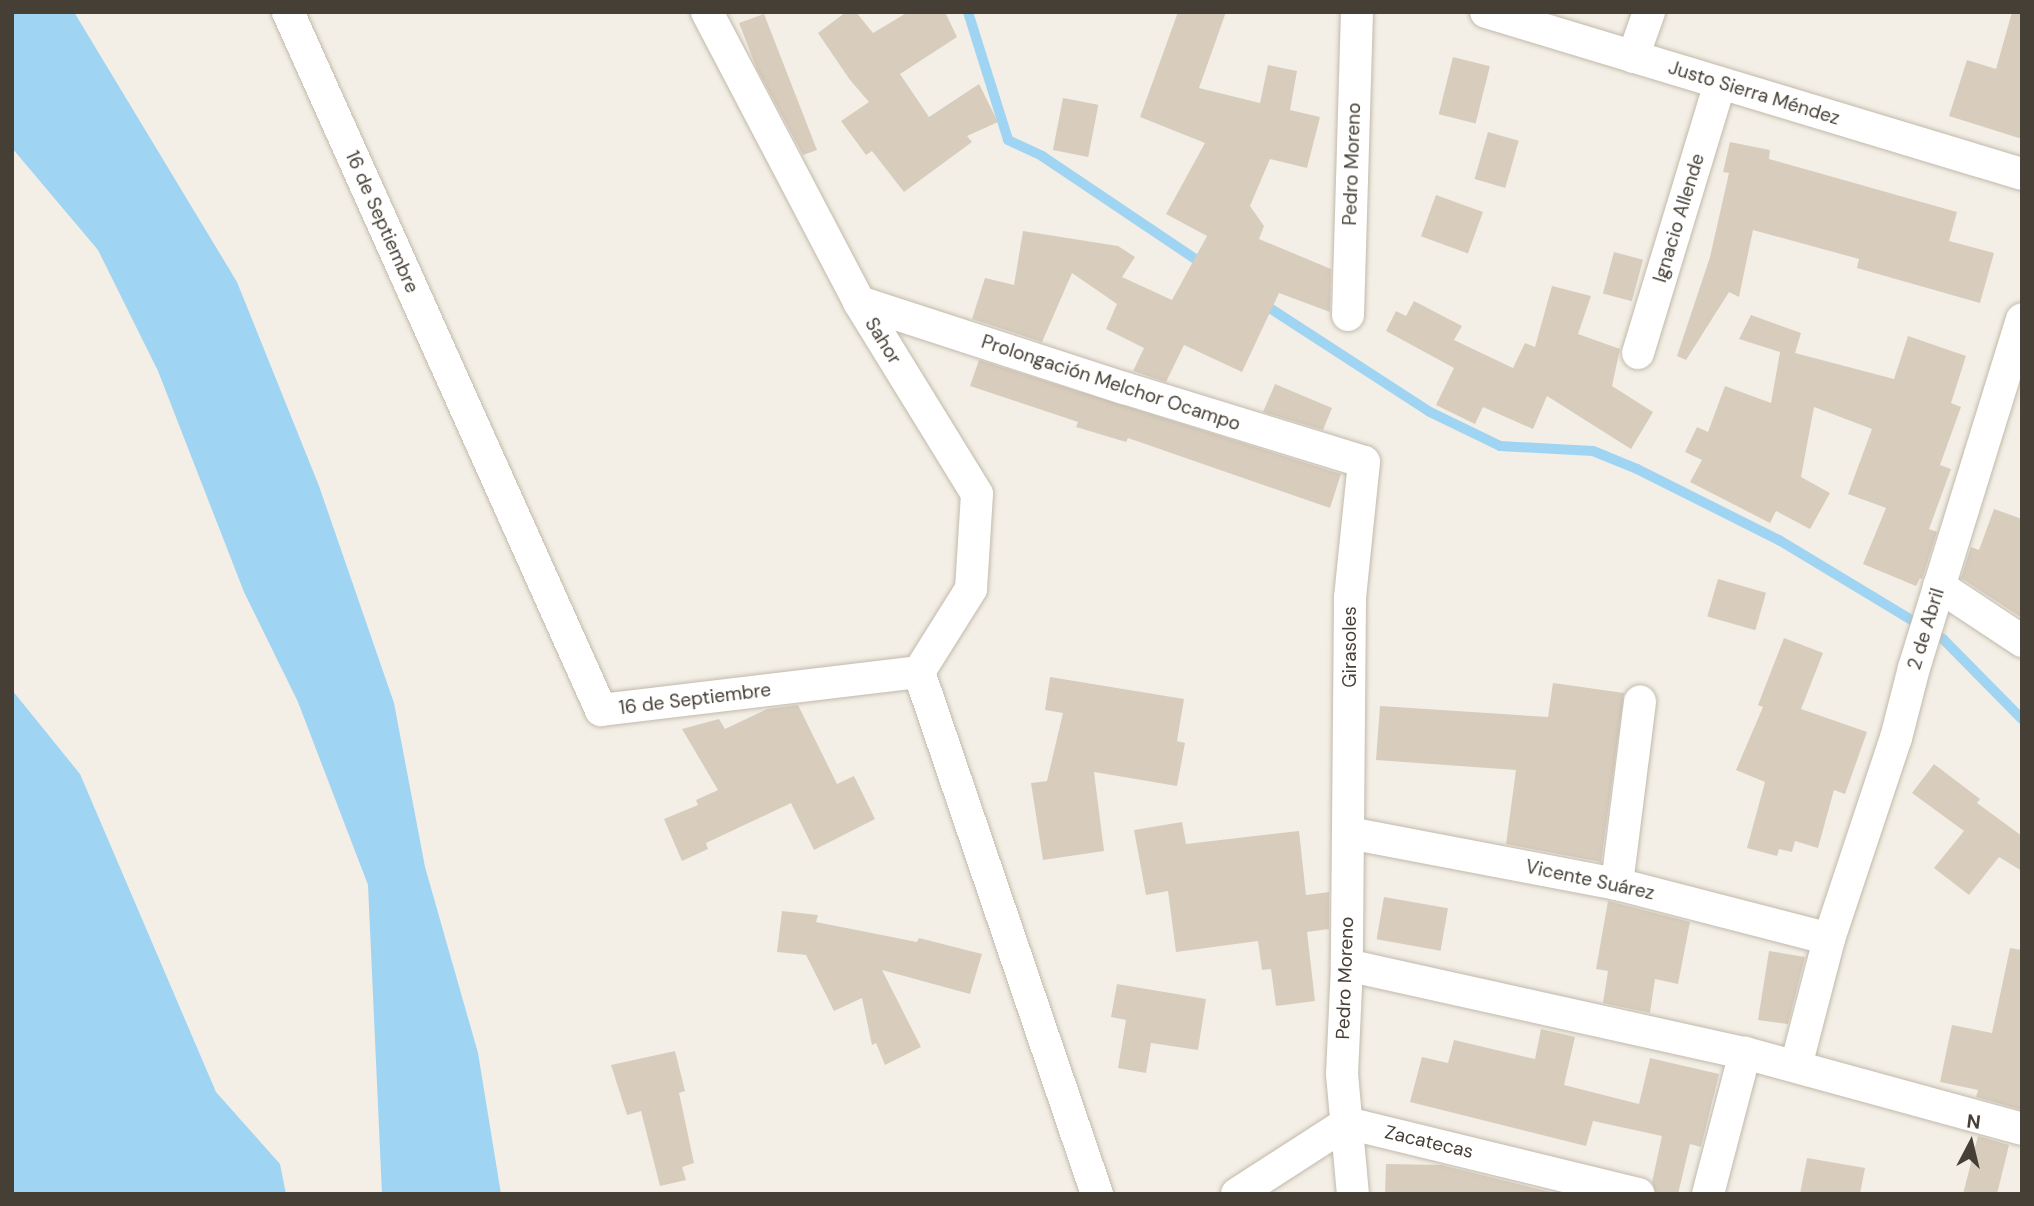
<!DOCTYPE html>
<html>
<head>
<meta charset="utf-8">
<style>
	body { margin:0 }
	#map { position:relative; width:2034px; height:1206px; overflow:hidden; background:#f3efe6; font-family:"DM Sans",sans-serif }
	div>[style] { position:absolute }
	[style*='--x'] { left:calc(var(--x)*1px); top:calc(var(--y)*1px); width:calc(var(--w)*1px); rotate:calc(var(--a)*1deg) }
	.water>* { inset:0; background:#9fd4f3 }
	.stream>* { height:10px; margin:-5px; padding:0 5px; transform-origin:5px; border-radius:5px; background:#9fd4f3 }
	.building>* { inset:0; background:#d8cdbd; transform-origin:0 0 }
	.roads { filter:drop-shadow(0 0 2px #c2b9ab) drop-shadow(0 0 2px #c2b9ab) }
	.minor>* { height:32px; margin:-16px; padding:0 16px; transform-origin:16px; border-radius:16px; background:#fff }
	span { translate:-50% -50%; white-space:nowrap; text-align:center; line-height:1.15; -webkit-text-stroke:5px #fff; paint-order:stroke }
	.street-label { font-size:19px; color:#463f35 }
	.frame { position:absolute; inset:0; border:14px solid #463f35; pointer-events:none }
	.north { position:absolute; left:1936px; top:1108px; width:70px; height:70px; -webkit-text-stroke:5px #fff; paint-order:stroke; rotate:7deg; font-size:19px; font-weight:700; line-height:28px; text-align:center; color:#463f35 }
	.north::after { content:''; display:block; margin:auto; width:24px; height:32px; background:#463f35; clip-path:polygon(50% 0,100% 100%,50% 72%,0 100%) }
</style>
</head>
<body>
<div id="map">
	<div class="water">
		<div style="clip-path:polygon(12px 12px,74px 12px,237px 282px,319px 486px,394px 703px,425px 867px,478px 1053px,501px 1194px,382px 1194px,368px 885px,298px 702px,244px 592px,158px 371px,98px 250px,12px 148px)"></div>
		<div style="clip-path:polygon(12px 690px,80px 774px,216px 1092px,280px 1164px,286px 1194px,12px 1194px)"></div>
	</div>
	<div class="stream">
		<div style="--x:968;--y:12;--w:134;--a:72.6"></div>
		<div style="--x:1008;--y:140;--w:38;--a:25"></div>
		<div style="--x:1042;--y:156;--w:197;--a:33.9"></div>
		<div style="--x:1262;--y:303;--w:200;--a:33"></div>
		<div style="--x:1430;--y:412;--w:78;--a:25.9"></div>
		<div style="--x:1500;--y:446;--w:93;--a:3.1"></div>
		<div style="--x:1593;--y:451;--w:48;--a:22.2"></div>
		<div style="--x:1637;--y:469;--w:159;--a:26.6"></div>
		<div style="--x:1779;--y:540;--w:192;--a:31.1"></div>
		<div style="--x:1943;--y:639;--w:112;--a:45.4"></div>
	</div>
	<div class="building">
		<div style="clip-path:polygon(846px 12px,856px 12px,873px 33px,908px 12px,945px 12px,957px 37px,900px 74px,929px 117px,979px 84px,998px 122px,967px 136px,972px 142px,904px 192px,872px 151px,866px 155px,841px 121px,869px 102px,850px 80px,818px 33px)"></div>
		<div style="clip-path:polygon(1178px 12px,1226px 12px,1199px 88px,1260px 103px,1268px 65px,1297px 71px,1290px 110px,1320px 117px,1307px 168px,1270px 159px,1250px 206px,1264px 226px,1259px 239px,1331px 269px,1330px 312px,1279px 293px,1242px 372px,1184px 345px,1166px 382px,1133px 371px,1144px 348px,1106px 329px,1117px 304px,1072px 273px,1042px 342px,972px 319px,985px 278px,1014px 285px,1023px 231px,1118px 246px,1135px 257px,1122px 277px,1172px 300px,1207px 236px,1166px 214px,1205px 143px,1140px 117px)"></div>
		<div style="clip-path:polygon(2012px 12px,2022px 12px,2022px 139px,1949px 116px,1967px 60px,1996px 69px)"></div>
		<div style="clip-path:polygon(764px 14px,817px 150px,803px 155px,757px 69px,739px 23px)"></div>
		<div style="left:1453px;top:57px;width:38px;height:59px;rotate:14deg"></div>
		<div style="left:1063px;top:98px;width:36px;height:53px;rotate:11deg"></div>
		<div style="left:1488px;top:132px;width:32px;height:49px;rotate:16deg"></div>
		<div style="clip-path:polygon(1730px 142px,1770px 150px,1769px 159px,1957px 212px,1949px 241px,1994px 253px,1980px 303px,1857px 268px,1859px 259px,1753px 230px,1739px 297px,1729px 292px,1686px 360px,1677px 356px,1710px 257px,1729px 173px,1723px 172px)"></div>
		<div style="left:1436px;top:195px;width:50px;height:44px;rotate:20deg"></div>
		<div style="left:1614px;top:252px;width:30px;height:43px;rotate:15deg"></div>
		<div style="clip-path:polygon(1552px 286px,1591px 296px,1578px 334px,1620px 349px,1612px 386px,1653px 412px,1631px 449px,1547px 396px,1533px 429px,1483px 407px,1475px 424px,1436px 405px,1454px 368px,1386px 331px,1396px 311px,1406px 316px,1414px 301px,1462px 326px,1454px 340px,1513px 368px,1525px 343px,1535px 347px)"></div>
		<div style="clip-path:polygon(1751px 315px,1801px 333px,1795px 353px,1894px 379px,1908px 336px,1966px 356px,1951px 403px,1961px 407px,1940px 465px,1951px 469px,1929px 529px,1937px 532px,1922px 579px,1920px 578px,1916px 586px,1863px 564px,1886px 508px,1848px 494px,1872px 429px,1814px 407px,1801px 477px,1830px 493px,1810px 529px,1776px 511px,1770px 523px,1690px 482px,1702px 460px,1685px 452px,1697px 427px,1708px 432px,1725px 386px,1771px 403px,1780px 352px,1739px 339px)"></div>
		<div style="clip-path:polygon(979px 360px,1341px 474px,1330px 508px,1128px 438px,1126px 442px,1076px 427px,1078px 422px,970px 386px)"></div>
		<div style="clip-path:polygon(1275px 384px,1332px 408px,1323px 430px,1263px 412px)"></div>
		<div style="clip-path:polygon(1994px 509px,2022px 519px,2022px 618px,1961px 578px,1971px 547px,1979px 550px)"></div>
		<div style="left:1718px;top:579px;width:50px;height:39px;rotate:16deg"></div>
		<div style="clip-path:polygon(1784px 638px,1823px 653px,1801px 709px,1867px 732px,1845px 794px,1834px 790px,1818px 848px,1795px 841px,1792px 852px,1779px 849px,1777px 856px,1747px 848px,1765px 782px,1736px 770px,1763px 707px,1758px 705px)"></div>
		<div style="clip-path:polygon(1050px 677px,1184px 699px,1177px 741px,1185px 743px,1177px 786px,1094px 772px,1104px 851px,1043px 860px,1031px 783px,1047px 781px,1063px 713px,1045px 710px)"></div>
		<div style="clip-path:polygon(1553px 683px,1624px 693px,1601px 862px,1506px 844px,1516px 770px,1376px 760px,1380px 706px,1548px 717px)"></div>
		<div style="clip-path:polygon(798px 705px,837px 784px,854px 776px,875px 819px,814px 850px,791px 803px,706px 843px,708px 849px,682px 861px,664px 819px,698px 805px,696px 800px,718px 790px,682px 729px,719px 719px,725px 729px,767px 709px)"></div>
		<div style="clip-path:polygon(1934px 764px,1980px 799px,1977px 803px,2022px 836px,2022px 871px,1999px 857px,1969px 895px,1934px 868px,1964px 831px,1912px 793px)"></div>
		<div style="clip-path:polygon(1182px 822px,1186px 844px,1299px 831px,1306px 895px,1329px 892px,1329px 929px,1307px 932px,1315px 1001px,1276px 1006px,1271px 969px,1262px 970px,1258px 941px,1176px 952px,1168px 891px,1146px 895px,1134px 830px)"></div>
		<div style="left:1384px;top:897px;width:65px;height:43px;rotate:10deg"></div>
		<div style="clip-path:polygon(1608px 901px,1690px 922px,1678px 984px,1655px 979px,1650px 1013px,1603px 1003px,1608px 971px,1596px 969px)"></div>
		<div style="clip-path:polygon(782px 911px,818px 915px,816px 922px,917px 942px,919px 938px,982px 954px,970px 994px,882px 970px,921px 1047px,885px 1065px,876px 1043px,872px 1045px,862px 998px,834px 1011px,806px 955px,777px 952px)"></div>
		<div style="clip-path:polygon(2010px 948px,2022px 950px,2022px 1110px,1976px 1097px,1978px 1090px,1940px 1082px,1952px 1025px,1992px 1033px)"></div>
		<div style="clip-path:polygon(1769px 951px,1805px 957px,1788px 1024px,1758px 1020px)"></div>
		<div style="clip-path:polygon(1117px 984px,1206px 999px,1198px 1050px,1151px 1043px,1146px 1073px,1118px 1068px,1126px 1020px,1111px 1017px)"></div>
		<div style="clip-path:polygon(1541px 1029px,1575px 1037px,1564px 1085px,1639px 1104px,1650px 1058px,1719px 1074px,1701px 1147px,1690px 1144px,1678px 1194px,1656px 1194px,1652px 1182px,1662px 1136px,1593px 1121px,1586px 1146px,1410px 1102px,1422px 1057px,1448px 1063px,1454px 1040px,1535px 1059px)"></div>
		<div style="clip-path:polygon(675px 1051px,685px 1091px,679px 1093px,694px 1163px,682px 1167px,686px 1180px,660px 1186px,641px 1111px,627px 1115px,611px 1065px)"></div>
		<div style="clip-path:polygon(1978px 1136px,2009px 1145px,1997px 1194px,1963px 1194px)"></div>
		<div style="clip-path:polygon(1807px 1158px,1865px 1168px,1860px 1194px,1800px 1194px)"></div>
		<div style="clip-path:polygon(1386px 1164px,1441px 1165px,1558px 1194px,1385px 1194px)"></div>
	</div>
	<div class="roads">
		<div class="minor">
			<div style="--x:288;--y:12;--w:765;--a:65.85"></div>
			<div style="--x:601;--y:710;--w:320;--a:-6.8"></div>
			<div style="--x:707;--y:12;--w:327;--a:62.3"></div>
			<div style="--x:859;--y:302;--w:225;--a:58.4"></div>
			<div style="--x:977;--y:494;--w:95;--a:93.6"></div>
			<div style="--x:971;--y:589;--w:98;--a:122.1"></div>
			<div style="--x:1486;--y:12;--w:560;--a:16.82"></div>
			<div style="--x:1633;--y:57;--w:48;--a:-70.4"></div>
			<div style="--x:859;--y:302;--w:279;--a:18"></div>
			<div style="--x:1124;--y:388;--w:251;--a:17.1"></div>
			<div style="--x:1364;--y:462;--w:137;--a:95.9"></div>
			<div style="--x:1350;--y:598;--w:367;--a:90.5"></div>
			<div style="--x:1347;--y:965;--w:109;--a:92.6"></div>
			<div style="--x:1342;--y:1074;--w:121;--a:84.8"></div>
			<div style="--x:1348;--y:315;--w:303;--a:-88.3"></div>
			<div style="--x:1638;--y:353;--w:282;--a:-73.1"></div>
			<div style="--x:1939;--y:586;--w:100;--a:33.5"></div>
			<div style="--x:919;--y:672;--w:552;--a:71.17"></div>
			<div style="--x:1349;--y:833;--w:273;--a:10.8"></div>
			<div style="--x:1617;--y:884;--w:219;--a:14.5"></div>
			<div style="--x:1617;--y:884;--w:184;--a:-82.8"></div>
			<div style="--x:1347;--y:965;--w:408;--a:12.5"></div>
			<div style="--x:1745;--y:1053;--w:287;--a:15.3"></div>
			<div style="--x:1796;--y:1066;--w:131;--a:-75.4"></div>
			<div style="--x:1829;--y:939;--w:212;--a:-71.6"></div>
			<div style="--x:1896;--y:738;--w:72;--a:-75.6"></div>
			<div style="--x:1914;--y:668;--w:365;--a:-72.8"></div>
			<div style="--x:1237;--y:1194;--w:131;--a:-32.8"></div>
			<div style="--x:1347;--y:1123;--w:300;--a:13.7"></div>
			<div style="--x:1708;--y:1194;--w:146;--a:-75.3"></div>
		</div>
	</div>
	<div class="street-label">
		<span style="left:1754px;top:93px;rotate:17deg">Justo Sierra Méndez</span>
		<span style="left:1352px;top:164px;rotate:-88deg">Pedro Moreno</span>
		<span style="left:1679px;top:218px;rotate:-73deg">Ignacio Allende</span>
		<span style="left:382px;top:222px;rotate:66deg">16 de Septiembre</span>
		<span style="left:883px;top:341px;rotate:58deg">Sahor</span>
		<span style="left:1111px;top:383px;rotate:18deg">Prolongación Melchor Ocampo</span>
		<span style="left:1926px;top:629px;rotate:-73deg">2 de Abril</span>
		<span style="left:1350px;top:647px;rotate:-90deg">Girasoles</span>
		<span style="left:695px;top:699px;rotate:-7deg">16 de Septiembre</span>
		<span style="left:1590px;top:880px;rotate:12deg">Vicente Suárez</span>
		<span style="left:1345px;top:978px;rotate:-88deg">Pedro Moreno</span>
		<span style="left:1429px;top:1142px;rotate:13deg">Zacatecas</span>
	</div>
	<div class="frame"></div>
	<div class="north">N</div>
</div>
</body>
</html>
